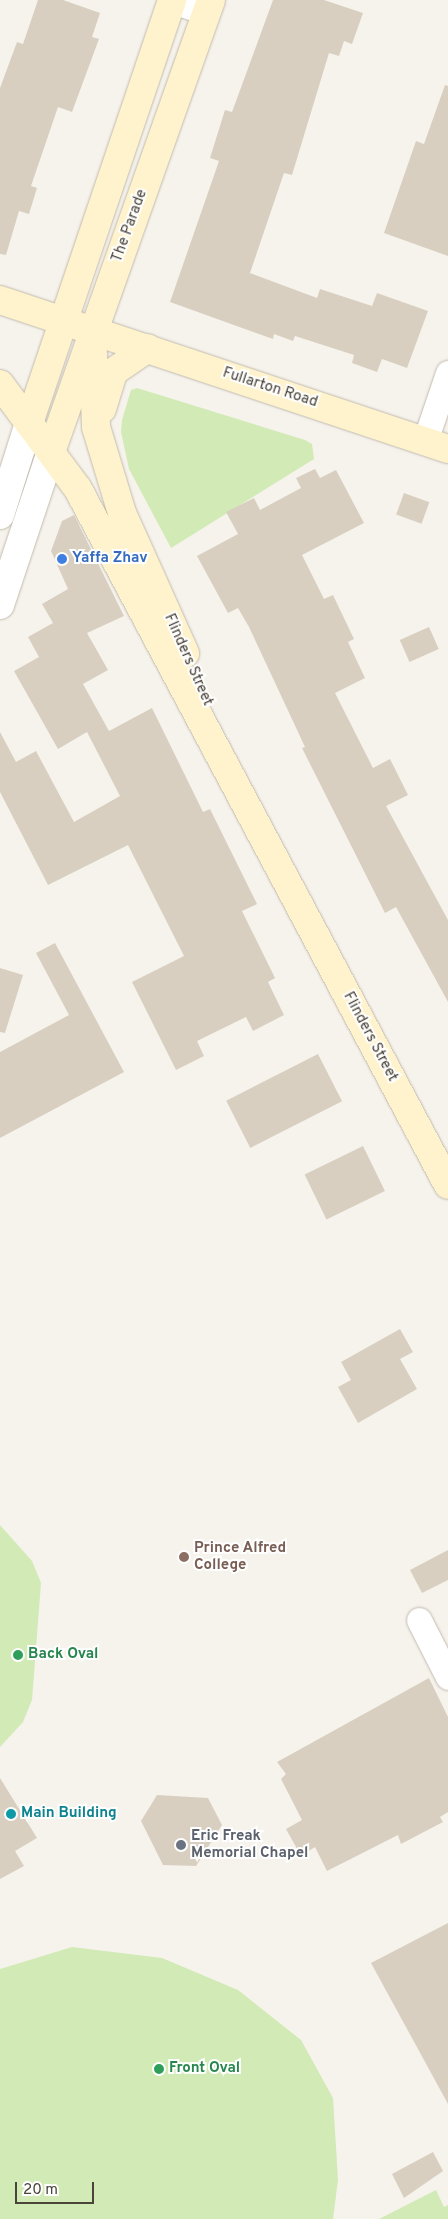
<!DOCTYPE html>
<html>
<head>
<meta charset="utf-8">
<style>
	body { margin:0 }
	#map { position:relative; width:448px; height:2219px; overflow:hidden; background:#f6f3ec; font-family:Overpass,sans-serif }
	div>[style] { position:absolute }
	[style*='--x'] { left:calc(var(--x)*1px); top:calc(var(--y)*1px); width:calc(var(--w)*1px); rotate:calc(var(--a)*1deg) }
	.green>* { inset:0; background:#d2eab5 }
	.building>* { inset:0; background:#d8cfc1; transform-origin:0 0 }
	.roads { filter:drop-shadow(0 0 1px #c2bbae) drop-shadow(0 0 1px #c2bbae) }
	.minor>* { height:25px; margin:-12.5px; padding:0 12.5px; transform-origin:12.5px; border-radius:12.5px; background:#fff }
	.tertiary>* { height:28px; margin:-14px; padding:0 14px; transform-origin:14px; border-radius:14px; background:#fff }
	.secondary>* { height:28px; margin:-14px; padding:0 14px; transform-origin:14px; border-radius:14px; background:#fff3cd }
	.dots>* { width:14px; height:14px; translate:-50% -50%; box-sizing:border-box; border:2px solid #fff; border-radius:50% }
	span { translate:-50% -50%; white-space:nowrap; text-align:center; line-height:1.15; -webkit-text-stroke:4px #fff; paint-order:stroke }
	.street-label { font-size:15px; color:#4b4439 }
	.shop-label { font-size:15px; color:#366cbe; font-weight:700 }
	.left { translate:0 -50%; text-align:left }
	.education-label { font-size:15px; color:#785e54; font-weight:700 }
	.leisure-label { font-size:15px; color:#27864d; font-weight:700 }
	.culture-label { font-size:15px; color:#0d838f; font-weight:700 }
	.worship-label { font-size:15px; color:#5b616d; font-weight:700 }
	.scale { position:absolute; left:15px; top:2182px; width:79px; height:22px; box-sizing:border-box; border:2px solid #4b4439; border-top:0; padding-left:6px; font-size:15px; line-height:18px; white-space:nowrap; color:#4b4439; -webkit-text-stroke:4px #fff; paint-order:stroke }
</style>
</head>
<body>
<div id="map">
	<div class="green">
		<div style="clip-path:polygon(137px 388px,305px 440px,312px 444px,314px 459px,171px 548px,129px 469px,121px 432px,122px 420px,131px 390px)"></div>
		<div style="clip-path:polygon(0 1525px,32px 1561px,41px 1583px,32px 1700px,23px 1722px,0 1747px)"></div>
		<div style="clip-path:polygon(72px 1947px,162px 1958px,238px 1990px,301px 2040px,333px 2098px,338px 2180px,333px 2219px,0 2219px,0 1969px)"></div>
		<div style="clip-path:polygon(436px 2190px,444px 2207px,448px 2205px,448px 2219px,379px 2219px)"></div>
	</div>
	<div class="building">
		<div style="clip-path:polygon(38px 0,63px 0,100px 13px,92px 37px,99px 39px,72px 112px,58px 107px,31px 186px,37px 188px,29px 214px,19px 211px,6px 255px,0 254px,0 88px,17px 42px,23px 44px)"></div>
		<div style="clip-path:polygon(273px 0,324px 0,363px 13px,352px 44px,344px 41px,339px 56px,329px 53px,292px 175px,284px 173px,250px 273px,317px 298px,320px 289px,372px 306px,377px 293px,428px 311px,407px 368px,382px 359px,377px 372px,352px 363px,354px 355px,295px 336px,293px 341px,274px 334px,273px 339px,170px 302px,219px 161px,210px 158px,225px 110px,232px 112px)"></div>
		<div style="clip-path:polygon(445px 85px,448px 86px,448px 256px,384px 233px,416px 141px,424px 144px)"></div>
		<div style="clip-path:polygon(315px 469px,320px 478px,336px 470px,364px 523px,302px 555px,324px 599px,333px 595px,354px 639px,348px 642px,365px 678px,335px 693px,373px 768px,390px 759px,408px 795px,386px 806px,448px 920px,448px 1002px,396px 907px,385px 913px,302px 748px,305px 747px,249px 627px,238px 608px,228px 613px,197px 556px,238px 534px,226px 512px,254px 498px,260px 510px,301px 488px,296px 478px)"></div>
		<div style="left:404px;top:493px;width:27px;height:23px;rotate:20deg"></div>
		<div style="clip-path:polygon(74px 515px,124px 616px,87px 633px,108px 670px,83px 684px,109px 731px,152px 708px,203px 812px,210px 809px,257px 904px,242px 911px,275px 978px,268px 982px,284px 1015px,253px 1031px,246px 1017px,197px 1041px,204px 1056px,176px 1070px,132px 982px,184px 956px,128px 845px,48px 885px,0 792px,0 732px,16px 762px,36px 751px,74px 822px,120px 796px,87px 732px,58px 749px,14px 671px,39px 657px,28px 637px,53px 623px,42px 604px,68px 589px,51px 551px,62px 521px)"></div>
		<div style="left:429px;top:627px;width:24px;height:32px;rotate:66deg"></div>
		<div style="clip-path:polygon(55px 943px,124px 1072px,0 1138px,0 1052px,69px 1015px,36px 953px)"></div>
		<div style="clip-path:polygon(0 968px,23px 975px,5px 1033px,0 1032px)"></div>
		<div style="left:318px;top:1054px;width:53px;height:103px;rotate:63deg"></div>
		<div style="left:363px;top:1146px;width:50px;height:65px;rotate:64deg"></div>
		<div style="clip-path:polygon(400px 1329px,413px 1352px,400px 1359px,417px 1389px,358px 1423px,338px 1387px,351px 1380px,341px 1362px)"></div>
		<div style="clip-path:polygon(448px 1550px,448px 1580px,422px 1593px,410px 1570px)"></div>
		<div style="clip-path:polygon(429px 1678px,448px 1717px,448px 1812px,440px 1817px,443px 1822px,401px 1844px,398px 1835px,327px 1871px,315px 1847px,301px 1856px,286px 1829px,302px 1820px,281px 1779px,286px 1774px,277px 1762px)"></div>
		<div style="clip-path:polygon(0 1778px,37px 1838px,15px 1851px,24px 1866px,0 1879px)"></div>
		<div style="clip-path:polygon(157px 1795px,208px 1798px,222px 1825px,196px 1866px,163px 1865px,141px 1821px)"></div>
		<div style="clip-path:polygon(448px 1923px,448px 2104px,371px 1963px)"></div>
		<div style="clip-path:polygon(433px 2152px,443px 2171px,404px 2198px,392px 2174px)"></div>
	</div>
	<div class="roads">
		<div class="minor">
			<div style="--x:170;--y:0;--w:39;--a:19"></div>
			<div style="--x:425;--y:441;--w:72;--a:-71.3"></div>
			<div style="--x:419;--y:1620;--w:64;--a:63"></div>
		</div>
		<div class="tertiary">
			<div style="--x:0;--y:515;--w:96;--a:-72.5"></div>
			<div style="--x:0;--y:605;--w:161;--a:-71.6"></div>
		</div>
		<div class="secondary">
			<div style="--x:0;--y:300;--w:472;--a:18.4"></div>
			<div style="--x:92;--y:330;--w:97;--a:87.6"></div>
			<div style="--x:96;--y:427;--w:90;--a:73.2"></div>
			<div style="--x:122;--y:513;--w:154;--a:65.8"></div>
			<div style="--x:0;--y:384;--w:131;--a:53.4"></div>
			<div style="--x:78;--y:489;--w:788;--a:62"></div>
			<div style="--x:102;--y:409;--w:39;--a:-73"></div>
			<div style="--x:113;--y:372;--w:42;--a:-34.4"></div>
			<div style="--x:29;--y:423;--w:447;--a:-71.3"></div>
			<div style="--x:51;--y:452;--w:479;--a:-70.5"></div>
		</div>
	</div>
	<div class="dots">
		<div style="left:62px;top:559px;background:#3f7fe0"></div>
		<div style="left:184px;top:1557px;background:#8d6e63"></div>
		<div style="left:18px;top:1655px;background:#2e9e5b"></div>
		<div style="left:11px;top:1814px;background:#0f9aa8"></div>
		<div style="left:181px;top:1845px;background:#6b7280"></div>
		<div style="left:159px;top:2069px;background:#2e9e5b"></div>
	</div>
	<div class="street-label">
		<span style="left:130px;top:226px;rotate:-70deg">The Parade</span>
		<span style="left:270px;top:388px;rotate:18deg">Fullarton Road</span>
		<span style="left:188px;top:660px;rotate:66deg">Flinders Street</span>
		<span style="left:370px;top:1037px;rotate:62deg">Flinders Street</span>
	</div>
	<div class="shop-label">
		<span class="left" style="left:72px;top:559px">Yaffa Zhav</span>
	</div>
	<div class="education-label">
		<span class="left" style="left:194px;top:1557px">Prince Alfred<br>College</span>
	</div>
	<div class="leisure-label">
		<span class="left" style="left:28px;top:1655px">Back Oval</span>
		<span class="left" style="left:169px;top:2069px">Front Oval</span>
	</div>
	<div class="culture-label">
		<span class="left" style="left:21px;top:1814px">Main Building</span>
	</div>
	<div class="worship-label">
		<span class="left" style="left:191px;top:1845px">Eric Freak<br>Memorial Chapel</span>
	</div>
	<div class="scale">20 m</div>
</div>
</body>
</html>
